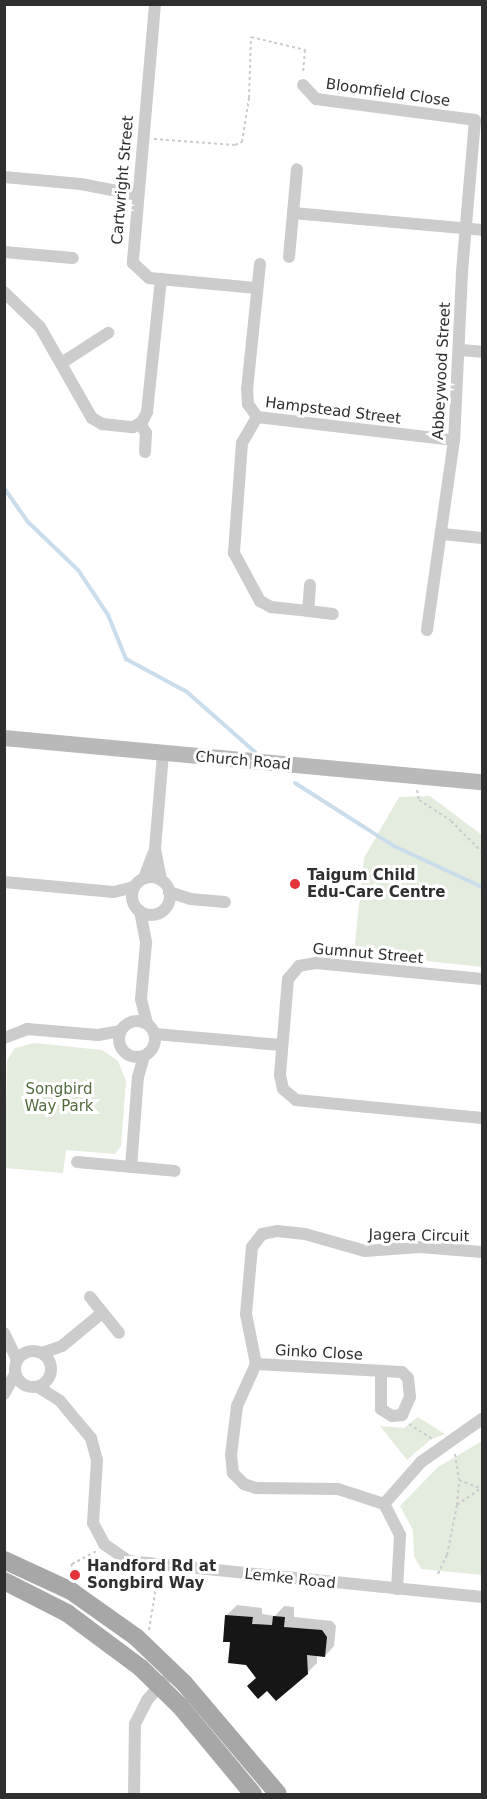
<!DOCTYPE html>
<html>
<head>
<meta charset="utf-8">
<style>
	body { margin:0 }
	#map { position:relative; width:487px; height:1799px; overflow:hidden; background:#fff; font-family:"DejaVu Sans",sans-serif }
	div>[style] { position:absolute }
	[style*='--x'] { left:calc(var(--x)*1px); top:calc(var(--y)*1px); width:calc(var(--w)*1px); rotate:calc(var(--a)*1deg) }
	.green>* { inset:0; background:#e4ecdd }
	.shadow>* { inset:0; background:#0003 }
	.stream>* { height:4px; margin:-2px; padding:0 2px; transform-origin:2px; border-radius:2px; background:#c9ddec }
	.building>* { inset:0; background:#161616 }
	.path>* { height:2px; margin-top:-1px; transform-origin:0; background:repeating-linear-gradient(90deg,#ccc 0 3px,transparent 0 6px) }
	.street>* { height:12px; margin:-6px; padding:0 6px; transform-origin:6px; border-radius:6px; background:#ccc }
	.street>.ring { margin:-6px; padding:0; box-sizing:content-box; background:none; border:12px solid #ccc; border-radius:50% }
	.secondary>* { height:16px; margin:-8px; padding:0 8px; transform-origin:8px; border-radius:8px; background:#b9b9b9 }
	.primary>* { height:18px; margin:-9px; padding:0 9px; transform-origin:9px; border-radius:9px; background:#a7a7a7 }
	.dots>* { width:16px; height:16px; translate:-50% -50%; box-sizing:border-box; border:3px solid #fff; border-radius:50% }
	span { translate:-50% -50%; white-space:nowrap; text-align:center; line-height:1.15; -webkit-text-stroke:6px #fff; paint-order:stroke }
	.street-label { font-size:15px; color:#2f2f2f }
	.poi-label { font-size:15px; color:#2f2f2f; font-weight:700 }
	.left { translate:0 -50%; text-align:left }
	.park-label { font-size:15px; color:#516a3c }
	.frame { position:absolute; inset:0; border:6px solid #2f2f2f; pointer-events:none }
</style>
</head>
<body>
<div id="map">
	<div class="green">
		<div style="clip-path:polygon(430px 796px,482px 835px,482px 967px,354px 953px,364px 858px,399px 797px)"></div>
		<div style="clip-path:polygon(34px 1043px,102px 1050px,118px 1061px,126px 1081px,121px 1146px,115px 1154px,66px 1150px,63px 1173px,5px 1168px,7px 1060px,15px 1048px)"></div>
		<div style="clip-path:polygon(418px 1417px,445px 1434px,430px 1440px,407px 1460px,380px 1426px,404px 1428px)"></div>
		<div style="clip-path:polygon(482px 1441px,482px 1575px,421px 1569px,414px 1556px,413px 1530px,400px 1506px,438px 1467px)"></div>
	</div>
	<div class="shadow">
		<div style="clip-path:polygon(237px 1605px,262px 1608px,262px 1614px,275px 1616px,284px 1606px,294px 1607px,294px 1617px,332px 1621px,336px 1626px,334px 1646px,325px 1656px,317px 1655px,317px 1663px,307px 1673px,258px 1677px,231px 1641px,227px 1615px)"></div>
	</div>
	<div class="stream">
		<div style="--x:4;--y:488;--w:42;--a:54.8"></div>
		<div style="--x:28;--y:522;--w:69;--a:43.8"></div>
		<div style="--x:78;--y:570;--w:54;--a:56.3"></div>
		<div style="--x:108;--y:615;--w:48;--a:67.8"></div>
		<div style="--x:126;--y:659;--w:69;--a:28.4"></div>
		<div style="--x:187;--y:692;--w:91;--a:41.4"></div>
		<div style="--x:295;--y:783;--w:117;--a:32.5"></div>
		<div style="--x:394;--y:846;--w:97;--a:25"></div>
	</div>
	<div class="building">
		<div style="clip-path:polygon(225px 1615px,253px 1617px,252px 1624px,272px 1625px,273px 1616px,285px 1617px,284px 1627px,322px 1630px,327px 1637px,325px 1657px,307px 1655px,308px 1674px,276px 1701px,267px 1691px,258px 1699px,247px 1686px,256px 1678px,246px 1665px,228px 1663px,230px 1642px,223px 1642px)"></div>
	</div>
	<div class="path">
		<div style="--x:154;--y:139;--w:81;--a:4.2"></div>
		<div style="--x:235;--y:145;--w:8;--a:-23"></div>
		<div style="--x:242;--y:142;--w:45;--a:-81"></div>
		<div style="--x:249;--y:98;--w:61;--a:-88.1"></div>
		<div style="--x:251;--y:37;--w:56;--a:13.5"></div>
		<div style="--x:305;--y:50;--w:23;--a:95"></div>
		<div style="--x:417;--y:790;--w:10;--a:79"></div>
		<div style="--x:419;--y:800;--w:38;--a:33"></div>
		<div style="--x:451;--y:821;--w:44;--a:45"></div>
		<div style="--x:409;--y:1424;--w:27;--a:33"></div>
		<div style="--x:455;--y:1454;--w:26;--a:81"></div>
		<div style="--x:459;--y:1480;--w:25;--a:21"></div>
		<div style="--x:457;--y:1505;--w:24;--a:-85"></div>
		<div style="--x:69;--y:1572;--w:9;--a:-69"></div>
		<div style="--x:72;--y:1564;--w:27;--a:-28"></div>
		<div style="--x:438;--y:1574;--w:21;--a:-65"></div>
		<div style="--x:447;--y:1555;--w:51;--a:-78.7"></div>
		<div style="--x:457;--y:1505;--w:28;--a:-35"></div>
		<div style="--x:149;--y:1630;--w:50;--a:-80.7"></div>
	</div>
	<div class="street">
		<div style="--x:155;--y:4;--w:260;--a:94.9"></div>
		<div style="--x:133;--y:263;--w:22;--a:43"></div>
		<div style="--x:149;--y:278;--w:108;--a:5.3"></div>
		<div style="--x:303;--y:85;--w:19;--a:47"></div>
		<div style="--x:316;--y:99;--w:160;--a:7.5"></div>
		<div style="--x:475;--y:120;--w:154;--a:94.9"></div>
		<div style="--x:462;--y:273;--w:167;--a:92.7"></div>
		<div style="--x:454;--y:440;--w:192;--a:98.1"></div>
		<div style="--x:4;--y:177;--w:77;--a:5.2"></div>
		<div style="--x:81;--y:184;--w:57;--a:11.1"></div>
		<div style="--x:293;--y:213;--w:190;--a:5.1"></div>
		<div style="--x:4;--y:252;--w:69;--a:5"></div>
		<div style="--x:289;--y:257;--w:88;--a:-84.8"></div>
		<div style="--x:260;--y:264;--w:126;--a:95.9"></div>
		<div style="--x:247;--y:389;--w:15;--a:86"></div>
		<div style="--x:248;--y:404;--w:16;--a:55"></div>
		<div style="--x:257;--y:417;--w:198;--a:6.7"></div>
		<div style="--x:4;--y:292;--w:50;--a:44.2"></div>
		<div style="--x:40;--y:327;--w:105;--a:60.3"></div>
		<div style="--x:92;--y:418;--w:12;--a:31"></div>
		<div style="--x:102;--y:424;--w:31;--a:6"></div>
		<div style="--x:133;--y:427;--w:10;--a:-29"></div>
		<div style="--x:142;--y:422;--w:11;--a:-63"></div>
		<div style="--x:147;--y:412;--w:134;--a:-84"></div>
		<div style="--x:461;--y:350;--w:21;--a:5"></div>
		<div style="--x:63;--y:362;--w:54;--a:-32.8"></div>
		<div style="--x:257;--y:417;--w:30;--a:120"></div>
		<div style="--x:242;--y:443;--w:110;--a:94.2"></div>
		<div style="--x:234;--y:553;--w:55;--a:61.6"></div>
		<div style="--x:260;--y:601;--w:13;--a:29"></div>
		<div style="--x:271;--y:607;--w:37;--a:6"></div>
		<div style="--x:140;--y:424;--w:11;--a:56"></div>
		<div style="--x:146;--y:433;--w:19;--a:93"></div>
		<div style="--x:443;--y:534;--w:39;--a:6"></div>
		<div style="--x:310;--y:585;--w:26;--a:94"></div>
		<div style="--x:308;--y:611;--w:25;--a:7"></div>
		<div class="ring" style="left:132px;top:877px;width:26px;height:26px"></div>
		<div style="--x:144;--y:878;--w:31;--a:-69"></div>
		<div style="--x:161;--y:880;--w:32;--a:-101"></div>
		<div style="--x:155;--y:849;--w:96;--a:-85.2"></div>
		<div style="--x:4;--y:882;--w:110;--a:5.2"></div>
		<div style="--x:114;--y:892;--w:21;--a:-14"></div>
		<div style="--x:169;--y:892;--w:22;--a:18"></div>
		<div style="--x:190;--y:899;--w:35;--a:5"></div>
		<div style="--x:140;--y:911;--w:33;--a:79"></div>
		<div style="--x:146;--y:943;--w:56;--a:95.1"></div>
		<div style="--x:141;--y:999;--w:25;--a:76"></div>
		<div style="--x:482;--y:979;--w:167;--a:-174.5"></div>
		<div style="--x:316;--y:963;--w:17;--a:170"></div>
		<div style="--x:299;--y:966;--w:17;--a:130"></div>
		<div style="--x:288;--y:979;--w:96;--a:94.8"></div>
		<div style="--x:280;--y:1075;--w:14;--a:78"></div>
		<div style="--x:283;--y:1089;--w:17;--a:40"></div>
		<div style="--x:296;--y:1100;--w:187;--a:5.5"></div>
		<div class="ring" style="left:119px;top:1021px;width:24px;height:24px"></div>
		<div style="--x:155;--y:1034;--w:127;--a:5"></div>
		<div style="--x:4;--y:1038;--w:25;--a:-21"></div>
		<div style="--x:27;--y:1029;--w:71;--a:4.8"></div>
		<div style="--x:98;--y:1035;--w:22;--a:-10"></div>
		<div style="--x:77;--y:1162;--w:98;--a:5.2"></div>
		<div style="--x:131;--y:1167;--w:90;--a:-85.6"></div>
		<div style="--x:138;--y:1077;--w:22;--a:-74"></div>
		<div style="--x:90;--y:1297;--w:46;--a:51.1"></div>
		<div style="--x:4;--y:1333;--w:30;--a:64"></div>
		<div class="ring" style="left:15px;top:1351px;width:24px;height:24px"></div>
		<div style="--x:42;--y:1353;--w:21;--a:-19"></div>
		<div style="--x:62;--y:1346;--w:52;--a:-39.5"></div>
		<div style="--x:256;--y:1364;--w:146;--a:3.1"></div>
		<div style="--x:402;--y:1372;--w:8;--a:45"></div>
		<div style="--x:408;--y:1378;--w:19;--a:84"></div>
		<div style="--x:410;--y:1397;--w:20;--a:114"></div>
		<div style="--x:402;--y:1415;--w:10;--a:174"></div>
		<div style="--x:392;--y:1416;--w:13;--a:-148"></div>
		<div style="--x:381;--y:1409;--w:38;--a:-90"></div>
		<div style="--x:38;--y:1387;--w:26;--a:32"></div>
		<div style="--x:60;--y:1401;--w:48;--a:50"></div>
		<div style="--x:91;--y:1438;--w:23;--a:75"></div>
		<div style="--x:97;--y:1460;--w:63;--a:93.6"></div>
		<div style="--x:93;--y:1523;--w:24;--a:62"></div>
		<div style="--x:104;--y:1544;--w:29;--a:35"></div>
		<div style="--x:128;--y:1561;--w:356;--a:5.8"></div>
		<div style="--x:4;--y:1394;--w:23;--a:-61"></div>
		<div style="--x:384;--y:1504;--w:56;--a:-48.6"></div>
		<div style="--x:421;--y:1462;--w:75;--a:-35.2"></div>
		<div style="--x:397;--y:1589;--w:54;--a:-86.8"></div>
		<div style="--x:400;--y:1535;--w:35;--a:-117"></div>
		<div style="--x:384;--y:1504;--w:48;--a:-161.9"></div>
		<div style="--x:338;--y:1489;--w:82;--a:-179.3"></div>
		<div style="--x:256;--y:1488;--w:13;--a:-162"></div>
		<div style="--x:244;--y:1484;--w:16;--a:-135"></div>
		<div style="--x:233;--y:1473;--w:18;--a:-96"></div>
		<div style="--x:231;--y:1455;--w:49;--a:-83"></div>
		<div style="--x:237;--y:1406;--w:46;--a:-65.7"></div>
		<div style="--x:256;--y:1364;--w:51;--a:-101.3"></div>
		<div style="--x:246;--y:1314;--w:67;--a:-84.9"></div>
		<div style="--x:252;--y:1247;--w:16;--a:-52"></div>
		<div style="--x:262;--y:1234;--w:15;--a:-11"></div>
		<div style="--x:277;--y:1231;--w:28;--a:6"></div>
		<div style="--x:305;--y:1234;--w:62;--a:15.8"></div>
		<div style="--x:365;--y:1251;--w:55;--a:-4.2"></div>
		<div style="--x:420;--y:1247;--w:62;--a:4.6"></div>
		<div style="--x:134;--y:1794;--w:70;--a:-89.2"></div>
		<div style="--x:135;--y:1724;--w:27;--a:-63"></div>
		<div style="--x:147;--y:1700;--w:25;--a:-48"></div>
	</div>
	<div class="secondary">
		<div style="--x:4;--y:738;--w:480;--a:5.3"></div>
	</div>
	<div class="primary">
		<div style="--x:4;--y:1560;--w:74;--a:24.8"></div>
		<div style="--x:71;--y:1591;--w:80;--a:35.3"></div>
		<div style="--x:136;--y:1637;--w:66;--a:43.8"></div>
		<div style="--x:184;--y:1683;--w:145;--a:49.7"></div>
		<div style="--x:4;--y:1581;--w:71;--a:26.9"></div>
		<div style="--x:67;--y:1613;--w:92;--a:36.6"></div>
		<div style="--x:141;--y:1668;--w:54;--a:44.3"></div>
		<div style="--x:180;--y:1706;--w:114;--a:50.3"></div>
	</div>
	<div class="dots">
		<div style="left:295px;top:884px;background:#e4333b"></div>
		<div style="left:75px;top:1575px;background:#e4333b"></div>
	</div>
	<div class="street-label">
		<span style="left:388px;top:93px;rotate:8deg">Bloomfield Close</span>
		<span style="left:123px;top:180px;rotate:-85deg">Cartwright Street</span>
		<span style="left:442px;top:371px;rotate:-87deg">Abbeywood Street</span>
		<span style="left:333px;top:411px;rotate:7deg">Hampstead Street</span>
		<span style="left:243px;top:761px;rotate:5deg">Church Road</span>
		<span style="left:368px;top:954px;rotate:5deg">Gumnut Street</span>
		<span style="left:419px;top:1236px;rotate:1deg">Jagera Circuit</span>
		<span style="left:319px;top:1353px;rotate:3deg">Ginko Close</span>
		<span style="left:290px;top:1579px;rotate:6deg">Lemke Road</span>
	</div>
	<div class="poi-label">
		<span class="left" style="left:307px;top:884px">Taigum Child<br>Edu-Care Centre</span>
		<span class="left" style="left:87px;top:1575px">Handford Rd at<br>Songbird Way</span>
	</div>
	<div class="park-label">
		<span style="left:59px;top:1098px">Songbird<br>Way Park</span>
	</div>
	<div class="frame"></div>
</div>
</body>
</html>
